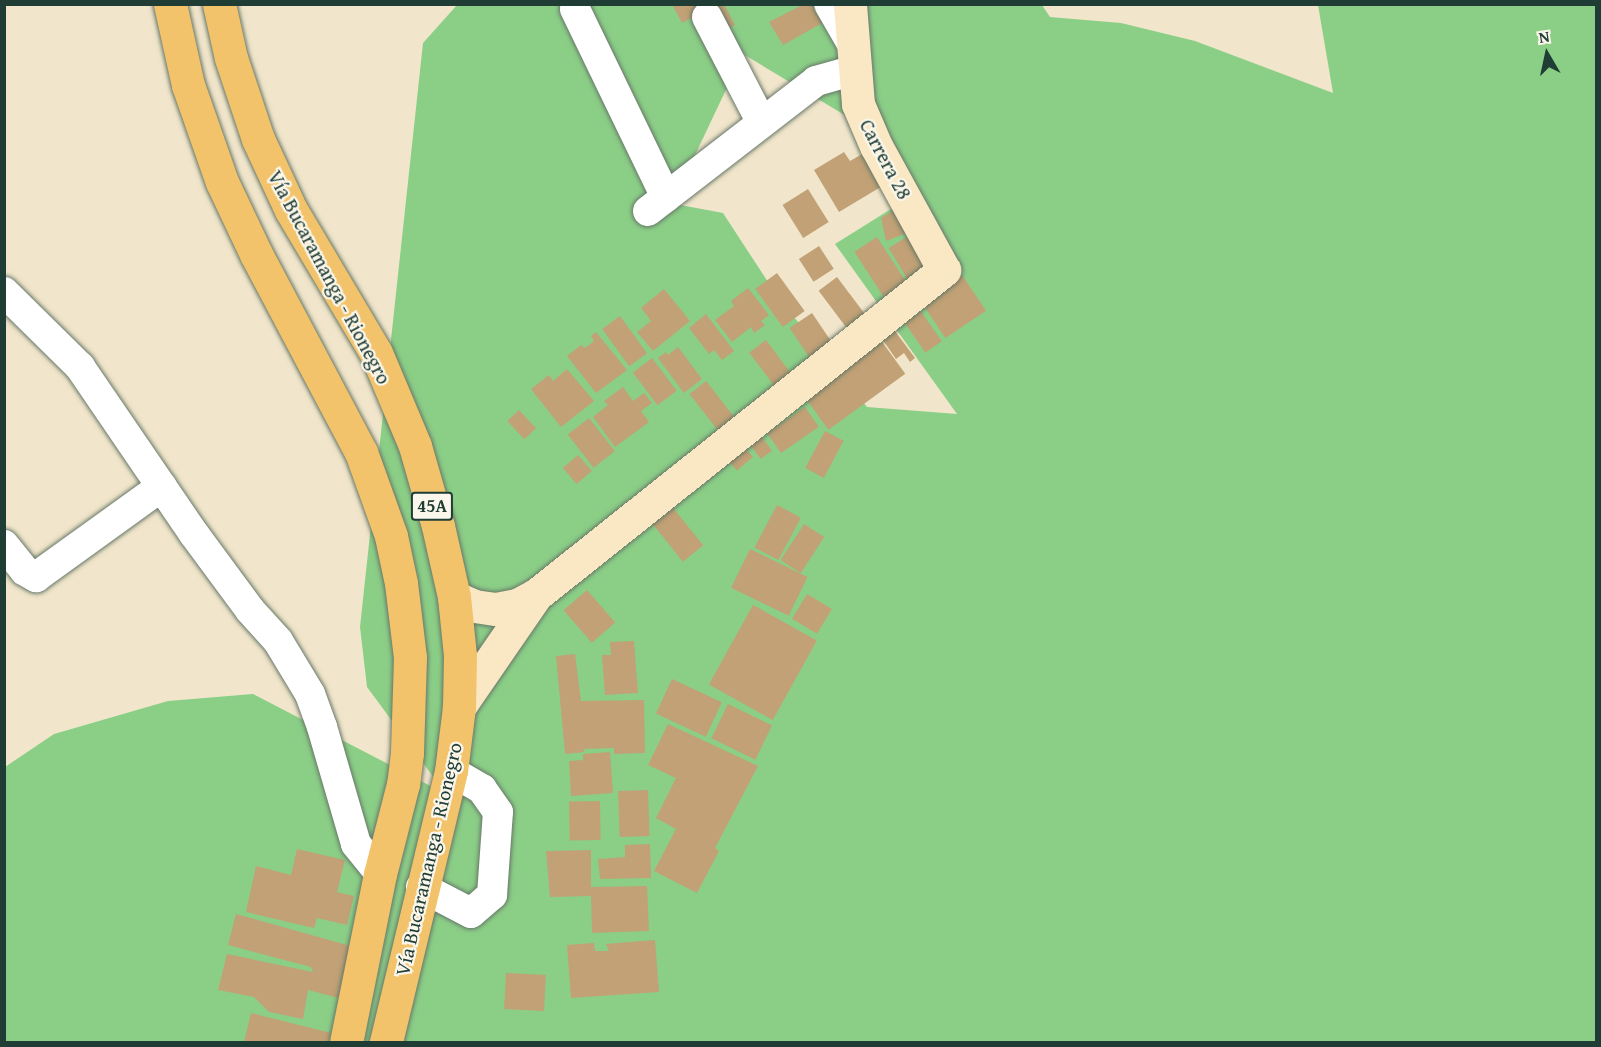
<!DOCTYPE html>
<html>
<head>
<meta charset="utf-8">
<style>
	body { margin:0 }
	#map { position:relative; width:1601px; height:1047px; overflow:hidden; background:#f1e6cb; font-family:"Gentium Book Plus",serif }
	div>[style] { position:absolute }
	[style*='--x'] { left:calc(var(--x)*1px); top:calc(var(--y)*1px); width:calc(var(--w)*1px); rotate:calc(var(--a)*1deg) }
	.green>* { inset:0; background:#8bcf87 }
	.building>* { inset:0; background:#c1a175; transform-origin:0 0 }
	.roads { filter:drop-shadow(0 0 2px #687869) drop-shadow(0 0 2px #687869) }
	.street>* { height:30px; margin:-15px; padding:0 15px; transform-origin:15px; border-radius:15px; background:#fff }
	.secondary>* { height:33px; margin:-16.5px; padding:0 16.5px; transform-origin:16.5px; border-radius:16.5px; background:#fae7c3 }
	.highway>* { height:33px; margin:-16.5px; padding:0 16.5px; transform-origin:16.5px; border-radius:16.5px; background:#f2c36a }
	span { translate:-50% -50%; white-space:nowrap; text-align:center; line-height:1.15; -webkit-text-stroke:4.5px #fbf7ec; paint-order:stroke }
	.shield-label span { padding:2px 4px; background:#fbf7ec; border:2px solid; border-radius:4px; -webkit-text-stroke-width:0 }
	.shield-label { font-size:18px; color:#1f3d34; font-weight:700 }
	.street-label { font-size:20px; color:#1f3d34 }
	.frame { position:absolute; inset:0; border:6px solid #1f3d34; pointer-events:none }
	.north { position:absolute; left:1517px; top:24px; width:60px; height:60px; -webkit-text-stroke:4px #fbf7ec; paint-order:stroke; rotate:351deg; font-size:16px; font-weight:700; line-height:24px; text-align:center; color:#1f3d34 }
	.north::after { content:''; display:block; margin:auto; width:21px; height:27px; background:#1f3d34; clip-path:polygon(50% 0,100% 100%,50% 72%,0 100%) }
</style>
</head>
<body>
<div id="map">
	<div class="green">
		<div style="clip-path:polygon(evenodd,457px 5px,1042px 5px,1050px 17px,1121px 23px,1195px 41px,1333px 93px,1318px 5px,1596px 5px,1596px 1042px,5px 1042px,5px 767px,54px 734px,168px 701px,253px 694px,446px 794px,367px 687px,360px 627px,423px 43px,457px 5px,743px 54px,888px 141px,907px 199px,835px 244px,957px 414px,867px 407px,818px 344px,783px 305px,723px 213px,659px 201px,695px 155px,743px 54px)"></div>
	</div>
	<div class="building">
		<div style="clip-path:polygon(676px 4px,724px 4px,735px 25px,722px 33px,709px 9px,682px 23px,673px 6px)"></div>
		<div style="clip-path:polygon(804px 4px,815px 4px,824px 22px,783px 45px,769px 22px)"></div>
		<div style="clip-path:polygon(844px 152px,850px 161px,864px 153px,884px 185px,839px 212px,814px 170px)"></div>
		<div style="left:808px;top:189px;width:39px;height:30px;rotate:58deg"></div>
		<div style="clip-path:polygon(905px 203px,915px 230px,886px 241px,881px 218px)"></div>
		<div style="left:910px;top:235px;width:43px;height:25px;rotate:59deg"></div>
		<div style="left:877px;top:237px;width:59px;height:27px;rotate:57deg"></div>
		<div style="left:819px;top:246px;width:27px;height:24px;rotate:57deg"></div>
		<div style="left:777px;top:273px;width:47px;height:27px;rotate:54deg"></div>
		<div style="left:962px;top:275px;width:43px;height:49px;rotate:56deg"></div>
		<div style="left:837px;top:277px;width:50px;height:23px;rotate:53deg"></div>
		<div style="clip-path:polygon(748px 288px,769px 315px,761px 321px,765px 325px,754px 333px,751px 327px,732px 342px,715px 320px,734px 306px,731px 301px)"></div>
		<div style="clip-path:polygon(664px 289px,690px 321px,653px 351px,637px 332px,651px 321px,641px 308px)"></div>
		<div style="left:920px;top:310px;width:38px;height:20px;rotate:55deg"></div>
		<div style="left:812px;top:313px;width:36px;height:27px;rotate:56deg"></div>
		<div style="clip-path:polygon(706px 314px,734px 351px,722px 360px,714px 350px,709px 354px,689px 328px)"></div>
		<div style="left:620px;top:316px;width:46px;height:22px;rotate:54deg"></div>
		<div style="clip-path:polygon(892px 327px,915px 358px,910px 362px,904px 353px,896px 359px,878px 333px)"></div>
		<div style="clip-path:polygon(596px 332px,627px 370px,596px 393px,567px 356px,581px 345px,585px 348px,594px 341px,591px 336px)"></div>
		<div style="left:880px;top:339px;width:43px;height:95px;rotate:54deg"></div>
		<div style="left:766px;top:340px;width:44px;height:21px;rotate:53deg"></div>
		<div style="clip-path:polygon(678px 347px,702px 379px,684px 393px,658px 358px,666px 352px,668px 355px)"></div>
		<div style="left:652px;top:358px;width:41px;height:24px;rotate:53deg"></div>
		<div style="clip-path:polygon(567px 369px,594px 401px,561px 427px,531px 389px,549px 375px,553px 381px)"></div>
		<div style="left:706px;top:381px;width:47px;height:21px;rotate:52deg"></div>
		<div style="clip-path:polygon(623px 387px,633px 401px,644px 393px,652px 403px,641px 411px,649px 422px,615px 447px,593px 417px,608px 405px,604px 401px)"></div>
		<div style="left:805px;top:407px;width:24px;height:46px;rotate:55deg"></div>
		<div style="left:519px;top:410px;width:25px;height:16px;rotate:47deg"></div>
		<div style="left:589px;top:418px;width:42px;height:27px;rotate:52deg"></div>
		<div style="left:825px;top:431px;width:21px;height:42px;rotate:28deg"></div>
		<div style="left:762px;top:437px;width:17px;height:14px;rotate:54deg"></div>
		<div style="left:742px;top:444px;width:17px;height:21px;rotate:50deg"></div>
		<div style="left:578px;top:455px;width:21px;height:20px;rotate:49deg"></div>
		<div style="left:777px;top:505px;width:27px;height:48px;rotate:28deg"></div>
		<div style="left:673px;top:508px;width:48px;height:26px;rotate:51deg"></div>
		<div style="left:804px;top:524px;width:24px;height:43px;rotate:33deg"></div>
		<div style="left:750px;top:549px;width:64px;height:43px;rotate:26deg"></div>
		<div style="left:587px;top:590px;width:43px;height:31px;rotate:49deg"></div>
		<div style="left:807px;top:594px;width:29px;height:29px;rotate:31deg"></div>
		<div style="left:753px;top:605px;width:73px;height:91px;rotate:29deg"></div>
		<div style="clip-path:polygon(634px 641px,638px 693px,605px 695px,602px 655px,611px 655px,610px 642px)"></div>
		<div style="clip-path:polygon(575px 654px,581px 701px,644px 700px,645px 753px,614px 754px,614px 748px,583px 749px,585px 752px,565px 754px,556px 656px)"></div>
		<div style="left:672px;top:679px;width:55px;height:38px;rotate:25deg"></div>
		<div style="left:728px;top:704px;width:49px;height:38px;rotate:26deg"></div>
		<div style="clip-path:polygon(668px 724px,758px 766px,715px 848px,719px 851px,697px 893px,654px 871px,676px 829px,656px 818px,676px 778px,648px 765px)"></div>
		<div style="clip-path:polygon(610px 752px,613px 793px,571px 796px,569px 761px,583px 760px,583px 754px)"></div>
		<div style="left:648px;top:790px;width:46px;height:30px;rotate:88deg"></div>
		<div style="left:600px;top:801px;width:39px;height:31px;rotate:89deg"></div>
		<div style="clip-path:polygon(650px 844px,651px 878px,600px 879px,598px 859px,625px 857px,625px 845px)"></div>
		<div style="clip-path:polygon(297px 849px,345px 860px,337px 892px,354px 896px,347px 925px,317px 918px,314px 928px,246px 912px,256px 866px,291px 875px)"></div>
		<div style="clip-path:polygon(591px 850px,591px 887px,647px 886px,649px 931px,592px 933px,591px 896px,550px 897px,546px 851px)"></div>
		<div style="clip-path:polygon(236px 914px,358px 948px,342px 999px,308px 990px,303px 1019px,269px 1012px,254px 997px,218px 990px,227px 954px,313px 972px,311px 967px,228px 945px)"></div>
		<div style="clip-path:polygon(655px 940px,659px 992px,571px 998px,567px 945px,594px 943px,595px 951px,609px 951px,606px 944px)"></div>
		<div style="left:506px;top:973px;width:40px;height:36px;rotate:3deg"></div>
		<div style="clip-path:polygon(251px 1013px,331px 1033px,329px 1042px,244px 1042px)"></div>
	</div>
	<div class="roads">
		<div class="street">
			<div style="--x:829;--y:4;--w:46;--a:60.1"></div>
			<div style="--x:575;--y:9;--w:209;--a:64.2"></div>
			<div style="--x:707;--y:17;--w:119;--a:62.6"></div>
			<div style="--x:648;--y:211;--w:212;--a:-37.7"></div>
			<div style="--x:816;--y:81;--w:41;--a:-15.8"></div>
			<div style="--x:4;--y:292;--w:107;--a:44.6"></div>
			<div style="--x:80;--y:367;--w:202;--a:55.7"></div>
			<div style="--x:194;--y:534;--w:94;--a:53.6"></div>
			<div style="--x:250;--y:610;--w:42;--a:47.9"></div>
			<div style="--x:278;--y:641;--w:62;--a:58.9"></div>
			<div style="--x:310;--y:694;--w:35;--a:70"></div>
			<div style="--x:322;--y:727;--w:122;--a:73.8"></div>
			<div style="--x:356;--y:844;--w:38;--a:51"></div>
			<div style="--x:4;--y:545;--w:33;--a:51"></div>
			<div style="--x:25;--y:571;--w:13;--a:29"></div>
			<div style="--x:36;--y:577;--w:155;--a:-35.8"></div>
			<div style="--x:421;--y:887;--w:56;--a:27.5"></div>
			<div style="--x:471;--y:913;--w:28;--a:-41"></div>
			<div style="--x:492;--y:895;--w:83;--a:-85.9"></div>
			<div style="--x:498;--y:812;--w:28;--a:-125"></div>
			<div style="--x:482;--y:789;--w:36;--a:-150"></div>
		</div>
		<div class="secondary">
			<div style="--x:454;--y:597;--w:22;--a:24"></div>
			<div style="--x:474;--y:606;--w:22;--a:8"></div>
			<div style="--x:496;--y:609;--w:21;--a:-11"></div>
			<div style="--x:517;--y:605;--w:21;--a:-28"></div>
			<div style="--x:536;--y:595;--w:522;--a:-38.54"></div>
			<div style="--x:944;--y:270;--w:141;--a:-118.7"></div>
			<div style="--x:876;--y:146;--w:46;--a:-113.2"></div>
			<div style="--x:858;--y:104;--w:100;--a:-94.6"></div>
			<div style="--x:459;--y:707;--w:136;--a:-55.5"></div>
		</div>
		<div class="highway">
			<div style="--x:170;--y:4;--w:83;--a:77.5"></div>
			<div style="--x:188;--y:85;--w:103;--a:70.7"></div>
			<div style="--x:222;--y:182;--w:80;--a:64.7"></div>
			<div style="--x:256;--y:254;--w:224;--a:62.1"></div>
			<div style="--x:361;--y:452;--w:89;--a:70.3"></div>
			<div style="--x:391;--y:536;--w:48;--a:78"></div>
			<div style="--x:401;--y:583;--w:75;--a:83.1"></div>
			<div style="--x:410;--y:657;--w:96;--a:91.8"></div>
			<div style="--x:407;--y:753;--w:31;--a:97"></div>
			<div style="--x:403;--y:784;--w:93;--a:104.3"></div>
			<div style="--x:380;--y:874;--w:171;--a:101.4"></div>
			<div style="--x:219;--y:4;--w:55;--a:77.5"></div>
			<div style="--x:231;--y:58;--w:85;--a:71.6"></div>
			<div style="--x:258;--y:139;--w:78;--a:65.1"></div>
			<div style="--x:291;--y:210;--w:166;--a:59.3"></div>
			<div style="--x:376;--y:353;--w:101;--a:67.2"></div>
			<div style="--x:415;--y:446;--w:83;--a:74"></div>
			<div style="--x:438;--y:526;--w:73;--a:77.3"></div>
			<div style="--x:454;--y:597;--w:58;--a:84.1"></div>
			<div style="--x:460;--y:655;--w:52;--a:91.1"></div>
			<div style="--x:459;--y:707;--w:64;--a:97.1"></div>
			<div style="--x:451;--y:771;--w:279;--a:103.5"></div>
		</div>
	</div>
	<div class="shield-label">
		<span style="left:432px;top:506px">45A</span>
	</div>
	<div class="street-label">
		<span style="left:886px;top:159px;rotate:62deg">Carrera 28</span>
		<span style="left:330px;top:277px;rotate:62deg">Vía Bucaramanga - Rionegro</span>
		<span style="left:428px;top:859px;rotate:-77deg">Vía Bucaramanga - Rionegro</span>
	</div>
	<div class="frame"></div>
	<div class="north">N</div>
</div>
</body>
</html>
